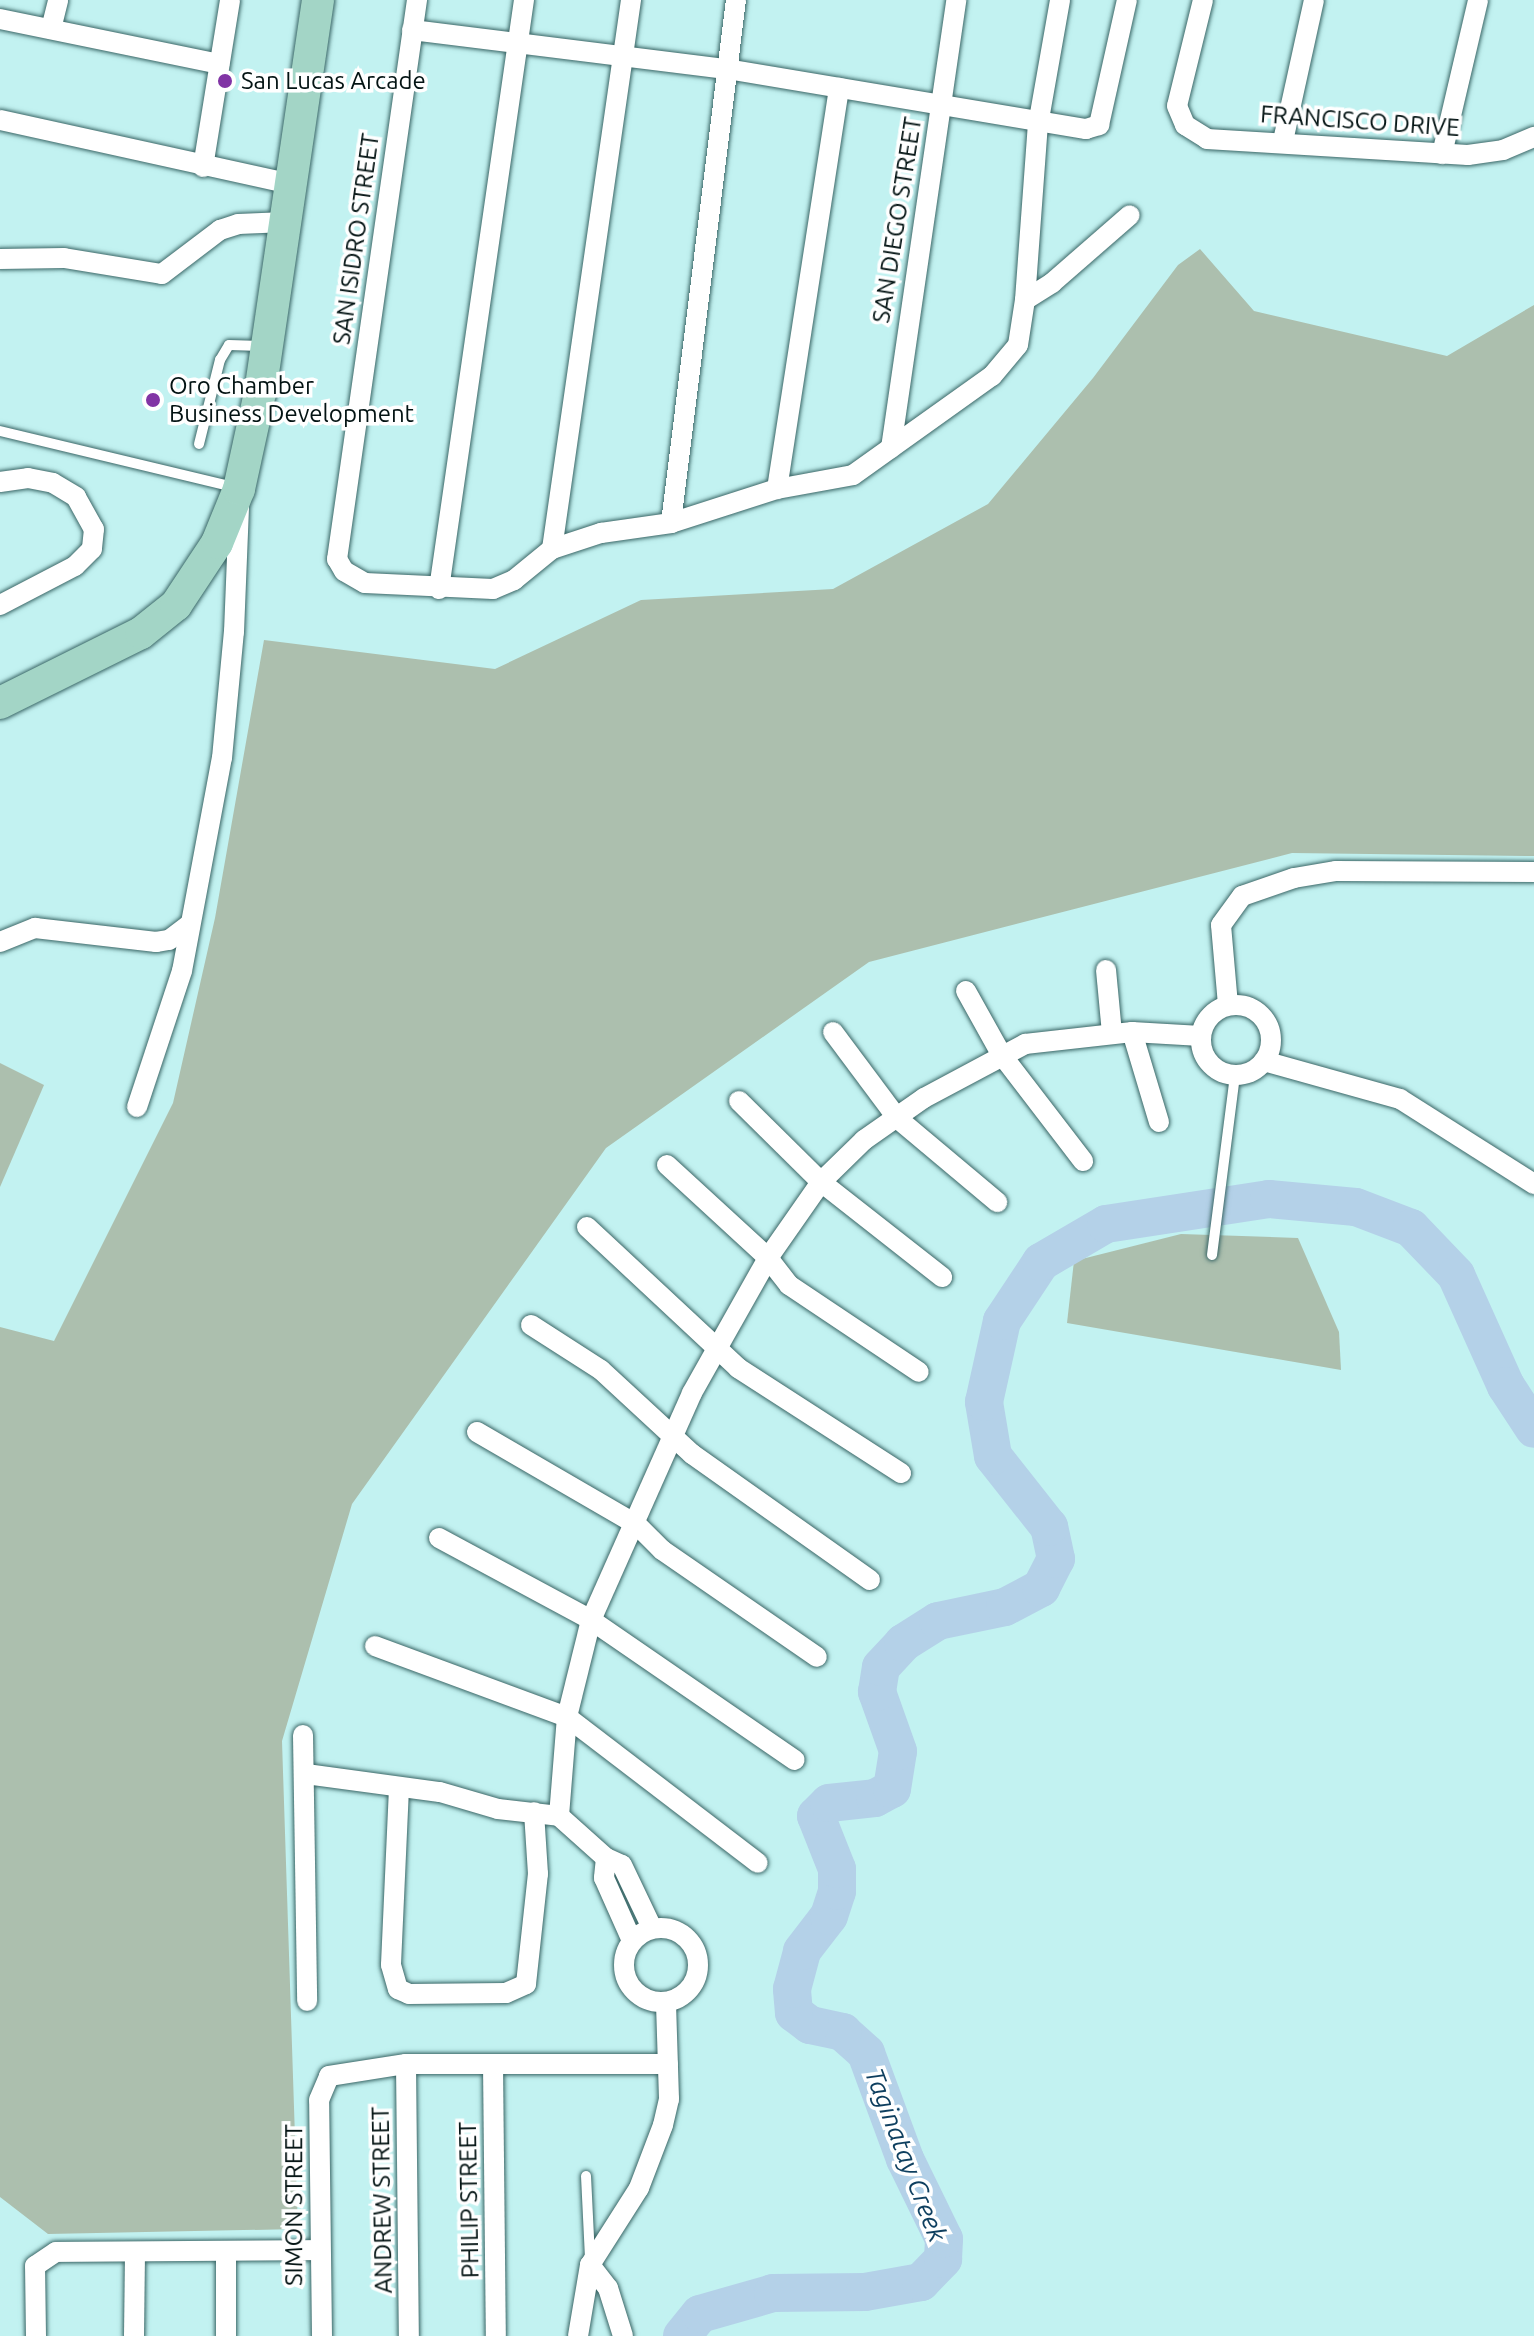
<!DOCTYPE html>
<html>
<head>
<meta charset="utf-8">
<style>
	body { margin:0 }
	#map { position:relative; width:1534px; height:2336px; overflow:hidden; background:#c2f2f1; font-family:Ubuntu,sans-serif }
	div>[style] { position:absolute }
	[style*='--x'] { left:calc(var(--x)*1px); top:calc(var(--y)*1px); width:calc(var(--w)*1px); rotate:calc(var(--a)*1deg) }
	.green>* { inset:0; background:#acbfae }
	.river>* { height:38px; margin:-19px; padding:0 19px; transform-origin:19px; border-radius:19px; background:#b4d1e8 }
	.roads { filter:drop-shadow(0 0 2px #3a6666) drop-shadow(0 0 2px #3a6666) }
	.lane>* { height:10px; margin:-5px; padding:0 5px; transform-origin:5px; border-radius:5px; background:#fff }
	.street>* { height:20px; margin:-10px; padding:0 10px; transform-origin:10px; border-radius:10px; background:#fff }
	.street>.ring { margin:-10px; padding:0; box-sizing:content-box; background:none; border:20px solid #fff; border-radius:50% }
	.primary>* { height:32px; margin:-16px; padding:0 16px; transform-origin:16px; border-radius:16px; background:#a3d5c6 }
	.dots>* { width:22px; height:22px; translate:-50% -50%; box-sizing:border-box; border:4px solid #fff; border-radius:50% }
	span { translate:-50% -50%; white-space:nowrap; text-align:center; line-height:1.15; -webkit-text-stroke:7px #fff; paint-order:stroke }
	.poi-label { font-size:24px; color:#031313 }
	.left { translate:0 -50%; text-align:left }
	.street-label { font-size:24px; color:#031313 }
	.water-label { font-size:26px; color:#0e3f5f; font-style:italic }
</style>
</head>
<body>
<div id="map">
	<div class="green">
		<div style="clip-path:polygon(1200px 249px,1254px 311px,1447px 356px,1534px 305px,1534px 856px,1292px 853px,869px 962px,606px 1148px,352px 1504px,282px 1741px,298px 2229px,48px 2234px,0 2197px,0 1327px,54px 1341px,173px 1103px,215px 918px,264px 640px,495px 669px,641px 600px,833px 589px,988px 504px,1093px 378px,1178px 265px)"></div>
		<div style="clip-path:polygon(0 1063px,44px 1085px,0 1187px)"></div>
		<div style="clip-path:polygon(1181px 1234px,1298px 1238px,1339px 1332px,1341px 1370px,1067px 1323px,1074px 1261px)"></div>
	</div>
	<div class="river">
		<div style="--x:682;--y:2336;--w:28;--a:-51"></div>
		<div style="--x:700;--y:2314;--w:76;--a:-16"></div>
		<div style="--x:773;--y:2293;--w:92;--a:-0.6"></div>
		<div style="--x:865;--y:2292;--w:57;--a:-10.1"></div>
		<div style="--x:921;--y:2282;--w:32;--a:-46"></div>
		<div style="--x:943;--y:2259;--w:20;--a:-87"></div>
		<div style="--x:944;--y:2239;--w:89;--a:-116"></div>
		<div style="--x:905;--y:2159;--w:113;--a:-110.2"></div>
		<div style="--x:866;--y:2053;--w:31;--a:-138"></div>
		<div style="--x:843;--y:2032;--w:34;--a:-168"></div>
		<div style="--x:810;--y:2025;--w:20;--a:-143"></div>
		<div style="--x:794;--y:2013;--w:24;--a:-95"></div>
		<div style="--x:792;--y:1989;--w:39;--a:-75"></div>
		<div style="--x:802;--y:1951;--w:44;--a:-52.4"></div>
		<div style="--x:829;--y:1916;--w:26;--a:-72"></div>
		<div style="--x:837;--y:1891;--w:22;--a:-90"></div>
		<div style="--x:837;--y:1869;--w:57;--a:-111.6"></div>
		<div style="--x:816;--y:1816;--w:18;--a:-45"></div>
		<div style="--x:829;--y:1803;--w:46;--a:-6.2"></div>
		<div style="--x:875;--y:1798;--w:19;--a:-28"></div>
		<div style="--x:892;--y:1789;--w:38;--a:-81"></div>
		<div style="--x:898;--y:1751;--w:63;--a:-109.6"></div>
		<div style="--x:877;--y:1692;--w:25;--a:-81"></div>
		<div style="--x:881;--y:1667;--w:33;--a:-47"></div>
		<div style="--x:903;--y:1643;--w:41;--a:-32.2"></div>
		<div style="--x:938;--y:1621;--w:68;--a:-11.8"></div>
		<div style="--x:1005;--y:1607;--w:41;--a:-27.8"></div>
		<div style="--x:1041;--y:1588;--w:33;--a:-63"></div>
		<div style="--x:1056;--y:1559;--w:33;--a:-102"></div>
		<div style="--x:1049;--y:1527;--w:90;--a:-128.3"></div>
		<div style="--x:993;--y:1456;--w:55;--a:-99.5"></div>
		<div style="--x:984;--y:1402;--w:83;--a:-77.5"></div>
		<div style="--x:1002;--y:1321;--w:71;--a:-56.5"></div>
		<div style="--x:1041;--y:1262;--w:75;--a:-30.3"></div>
		<div style="--x:1106;--y:1224;--w:165;--a:-8.7"></div>
		<div style="--x:1269;--y:1199;--w:87;--a:5.3"></div>
		<div style="--x:1356;--y:1207;--w:59;--a:20.9"></div>
		<div style="--x:1411;--y:1228;--w:65;--a:46.2"></div>
		<div style="--x:1456;--y:1275;--w:122;--a:65.8"></div>
		<div style="--x:1506;--y:1386;--w:51;--a:56.9"></div>
	</div>
	<div class="roads">
		<div class="lane">
			<div style="--x:0;--y:431;--w:244;--a:13.5"></div>
			<div style="--x:199;--y:444;--w:87;--a:-76"></div>
			<div style="--x:220;--y:360;--w:17;--a:-59"></div>
			<div style="--x:229;--y:345;--w:32;--a:2"></div>
			<div style="--x:1212;--y:1255;--w:180;--a:-82.7"></div>
			<div style="--x:586;--y:2176;--w:82;--a:87.2"></div>
		</div>
		<div class="street">
			<div style="--x:417;--y:0;--w:565;--a:98.14"></div>
			<div style="--x:337;--y:559;--w:14;--a:60"></div>
			<div style="--x:344;--y:571;--w:24;--a:30"></div>
			<div style="--x:365;--y:583;--w:128;--a:2.7"></div>
			<div style="--x:493;--y:589;--w:23;--a:-23"></div>
			<div style="--x:514;--y:580;--w:49;--a:-39.2"></div>
			<div style="--x:552;--y:549;--w:52;--a:-18.1"></div>
			<div style="--x:601;--y:533;--w:71;--a:-8.1"></div>
			<div style="--x:671;--y:523;--w:111;--a:-17.8"></div>
			<div style="--x:777;--y:489;--w:77;--a:-10.4"></div>
			<div style="--x:853;--y:475;--w:171;--a:-35.5"></div>
			<div style="--x:992;--y:376;--w:40;--a:-50"></div>
			<div style="--x:1018;--y:345;--w:46;--a:-81.2"></div>
			<div style="--x:1025;--y:300;--w:32;--a:-32"></div>
			<div style="--x:1052;--y:283;--w:103;--a:-41.1"></div>
			<div style="--x:1203;--y:0;--w:109;--a:103.8"></div>
			<div style="--x:1177;--y:106;--w:21;--a:67"></div>
			<div style="--x:1185;--y:125;--w:26;--a:32"></div>
			<div style="--x:1207;--y:139;--w:261;--a:3.5"></div>
			<div style="--x:1468;--y:155;--w:35;--a:-8"></div>
			<div style="--x:1503;--y:150;--w:34;--a:-23"></div>
			<div style="--x:0;--y:19;--w:224;--a:11.6"></div>
			<div style="--x:51;--y:29;--w:30;--a:-76"></div>
			<div style="--x:412;--y:30;--w:317;--a:7.1"></div>
			<div style="--x:727;--y:69;--w:364;--a:9.5"></div>
			<div style="--x:1086;--y:129;--w:14;--a:-17"></div>
			<div style="--x:1099;--y:125;--w:128;--a:-77.4"></div>
			<div style="--x:0;--y:120;--w:298;--a:12.4"></div>
			<div style="--x:1283;--y:141;--w:144;--a:-77.6"></div>
			<div style="--x:1442;--y:154;--w:158;--a:-76.8"></div>
			<div style="--x:203;--y:167;--w:169;--a:-80.8"></div>
			<div style="--x:0;--y:259;--w:64;--a:-0.9"></div>
			<div style="--x:64;--y:258;--w:99;--a:9.3"></div>
			<div style="--x:162;--y:274;--w:73;--a:-37.2"></div>
			<div style="--x:220;--y:230;--w:19;--a:-18"></div>
			<div style="--x:238;--y:224;--w:48;--a:-2.4"></div>
			<div style="--x:1025;--y:300;--w:175;--a:-85.8"></div>
			<div style="--x:1038;--y:125;--w:127;--a:-80"></div>
			<div style="--x:891;--y:448;--w:453;--a:-81.7"></div>
			<div style="--x:0;--y:482;--w:28;--a:-8"></div>
			<div style="--x:28;--y:478;--w:25;--a:11"></div>
			<div style="--x:53;--y:483;--w:27;--a:31"></div>
			<div style="--x:76;--y:497;--w:37;--a:61"></div>
			<div style="--x:94;--y:529;--w:20;--a:96"></div>
			<div style="--x:92;--y:549;--w:24;--a:135"></div>
			<div style="--x:75;--y:566;--w:85;--a:152.5"></div>
			<div style="--x:777;--y:489;--w:406;--a:-81.2"></div>
			<div style="--x:671;--y:523;--w:527;--a:-82.92"></div>
			<div style="--x:552;--y:549;--w:555;--a:-81.81"></div>
			<div style="--x:439;--y:589;--w:595;--a:-81.79"></div>
			<div style="--x:0;--y:942;--w:38;--a:-22"></div>
			<div style="--x:35;--y:928;--w:122;--a:6.6"></div>
			<div style="--x:156;--y:942;--w:13;--a:-9"></div>
			<div style="--x:169;--y:940;--w:26;--a:-37"></div>
			<div style="--x:1106;--y:970;--w:63;--a:84.6"></div>
			<div style="--x:966;--y:991;--w:72;--a:60.9"></div>
			<div style="--x:1001;--y:1054;--w:135;--a:52.5"></div>
			<div class="ring" style="left:1201px;top:1005px;width:50px;height:50px"></div>
			<div style="--x:1228;--y:1005;--w:80;--a:-95"></div>
			<div style="--x:1221;--y:925;--w:36;--a:-54"></div>
			<div style="--x:1242;--y:896;--w:55;--a:-19.1"></div>
			<div style="--x:1294;--y:878;--w:43;--a:-9.5"></div>
			<div style="--x:1336;--y:871;--w:198;--a:0.3"></div>
			<div style="--x:833;--y:1032;--w:107;--a:53.3"></div>
			<div style="--x:897;--y:1118;--w:131;--a:40"></div>
			<div style="--x:1132;--y:1032;--w:94;--a:73.3"></div>
			<div style="--x:1264;--y:1061;--w:141;--a:15.6"></div>
			<div style="--x:1400;--y:1099;--w:159;--a:32.4"></div>
			<div style="--x:739;--y:1101;--w:115;--a:44.6"></div>
			<div style="--x:821;--y:1182;--w:154;--a:38.1"></div>
			<div style="--x:137;--y:1107;--w:143;--a:-71.7"></div>
			<div style="--x:182;--y:971;--w:217;--a:-79.4"></div>
			<div style="--x:222;--y:758;--w:127;--a:-84.6"></div>
			<div style="--x:234;--y:632;--w:127;--a:-87.7"></div>
			<div style="--x:667;--y:1165;--w:137;--a:42.6"></div>
			<div style="--x:768;--y:1258;--w:34;--a:52"></div>
			<div style="--x:789;--y:1285;--w:156;--a:33.8"></div>
			<div style="--x:587;--y:1227;--w:207;--a:43"></div>
			<div style="--x:738;--y:1368;--w:194;--a:32.8"></div>
			<div style="--x:531;--y:1325;--w:83;--a:32.7"></div>
			<div style="--x:601;--y:1370;--w:124;--a:42.7"></div>
			<div style="--x:692;--y:1454;--w:218;--a:35.3"></div>
			<div style="--x:477;--y:1432;--w:184;--a:30.1"></div>
			<div style="--x:636;--y:1524;--w:37;--a:45"></div>
			<div style="--x:662;--y:1550;--w:188;--a:34.6"></div>
			<div style="--x:439;--y:1538;--w:173;--a:28.3"></div>
			<div style="--x:591;--y:1620;--w:247;--a:34.5"></div>
			<div style="--x:375;--y:1646;--w:205;--a:20.3"></div>
			<div style="--x:567;--y:1717;--w:240;--a:37.4"></div>
			<div style="--x:303;--y:1735;--w:266;--a:89.1"></div>
			<div style="--x:306;--y:1774;--w:135;--a:7.7"></div>
			<div style="--x:440;--y:1792;--w:60;--a:16.3"></div>
			<div style="--x:498;--y:1809;--w:61;--a:6.5"></div>
			<div style="--x:559;--y:1816;--w:63;--a:41.8"></div>
			<div style="--x:606;--y:1858;--w:17;--a:24"></div>
			<div style="--x:622;--y:1865;--w:70;--a:64.5"></div>
			<div style="--x:399;--y:1788;--w:177;--a:92.6"></div>
			<div style="--x:391;--y:1965;--w:25;--a:74"></div>
			<div style="--x:398;--y:1989;--w:12;--a:24"></div>
			<div style="--x:409;--y:1994;--w:97;--a:-0.6"></div>
			<div style="--x:506;--y:1993;--w:22;--a:-24"></div>
			<div style="--x:526;--y:1984;--w:111;--a:-83.8"></div>
			<div style="--x:538;--y:1874;--w:62;--a:-93.7"></div>
			<div style="--x:559;--y:1816;--w:99;--a:-85.4"></div>
			<div style="--x:567;--y:1717;--w:100;--a:-76.1"></div>
			<div style="--x:591;--y:1620;--w:248;--a:-66"></div>
			<div style="--x:692;--y:1393;--w:155;--a:-60.6"></div>
			<div style="--x:768;--y:1258;--w:93;--a:-55.1"></div>
			<div style="--x:821;--y:1182;--w:60;--a:-44.3"></div>
			<div style="--x:864;--y:1140;--w:73;--a:-35"></div>
			<div style="--x:924;--y:1098;--w:115;--a:-28.1"></div>
			<div style="--x:1025;--y:1044;--w:108;--a:-6.4"></div>
			<div style="--x:1132;--y:1032;--w:69;--a:3.3"></div>
			<div style="--x:606;--y:1858;--w:20;--a:96"></div>
			<div style="--x:604;--y:1878;--w:69;--a:66"></div>
			<div class="ring" style="left:624px;top:1928px;width:54px;height:54px"></div>
			<div style="--x:406;--y:2064;--w:272;--a:89.4"></div>
			<div style="--x:493;--y:2064;--w:272;--a:89.4"></div>
			<div style="--x:226;--y:2251;--w:85;--a:90"></div>
			<div style="--x:590;--y:2265;--w:29;--a:52"></div>
			<div style="--x:608;--y:2288;--w:50;--a:72.6"></div>
			<div style="--x:36;--y:2336;--w:70;--a:-90.8"></div>
			<div style="--x:35;--y:2266;--w:25;--a:-34"></div>
			<div style="--x:56;--y:2252;--w:264;--a:-0.4"></div>
			<div style="--x:134;--y:2336;--w:84;--a:-89.3"></div>
			<div style="--x:322;--y:2336;--w:236;--a:-90.7"></div>
			<div style="--x:319;--y:2100;--w:26;--a:-67"></div>
			<div style="--x:329;--y:2076;--w:78;--a:-8.9"></div>
			<div style="--x:406;--y:2064;--w:262;--a:0"></div>
			<div style="--x:578;--y:2336;--w:72;--a:-80.4"></div>
			<div style="--x:590;--y:2265;--w:91;--a:-57.5"></div>
			<div style="--x:639;--y:2188;--w:67;--a:-69.1"></div>
			<div style="--x:663;--y:2125;--w:27;--a:-77"></div>
			<div style="--x:669;--y:2099;--w:97;--a:-91.8"></div>
		</div>
		<div class="primary">
			<div style="--x:0;--y:703;--w:157;--a:-26.4"></div>
			<div style="--x:141;--y:633;--w:45;--a:-38.7"></div>
			<div style="--x:176;--y:605;--w:74;--a:-56.5"></div>
			<div style="--x:217;--y:543;--w:58;--a:-67.8"></div>
			<div style="--x:239;--y:489;--w:98;--a:-77.7"></div>
			<div style="--x:260;--y:393;--w:397;--a:-81.6"></div>
		</div>
	</div>
	<div class="dots">
		<div style="left:225px;top:81px;background:#8134a5"></div>
		<div style="left:153px;top:400px;background:#8134a5"></div>
	</div>
	<div class="poi-label">
		<span class="left" style="left:241px;top:81px">San Lucas Arcade</span>
		<span class="left" style="left:169px;top:400px">Oro Chamber<br>Business Development</span>
	</div>
	<div class="street-label">
		<span style="left:1360px;top:121px;rotate:4deg">FRANCISCO DRIVE</span>
		<span style="left:897px;top:220px;rotate:-81deg">SAN DIEGO STREET</span>
		<span style="left:356px;top:239px;rotate:-82deg">SAN ISIDRO STREET</span>
		<span style="left:382px;top:2200px;rotate:-91deg">ANDREW STREET</span>
		<span style="left:469px;top:2200px;rotate:-91deg">PHILIP STREET</span>
		<span style="left:294px;top:2205px;rotate:-90deg">SIMON STREET</span>
	</div>
	<div class="water-label">
		<span style="left:906px;top:2155px;rotate:69deg">Taginatay Creek</span>
	</div>
</div>
</body>
</html>
